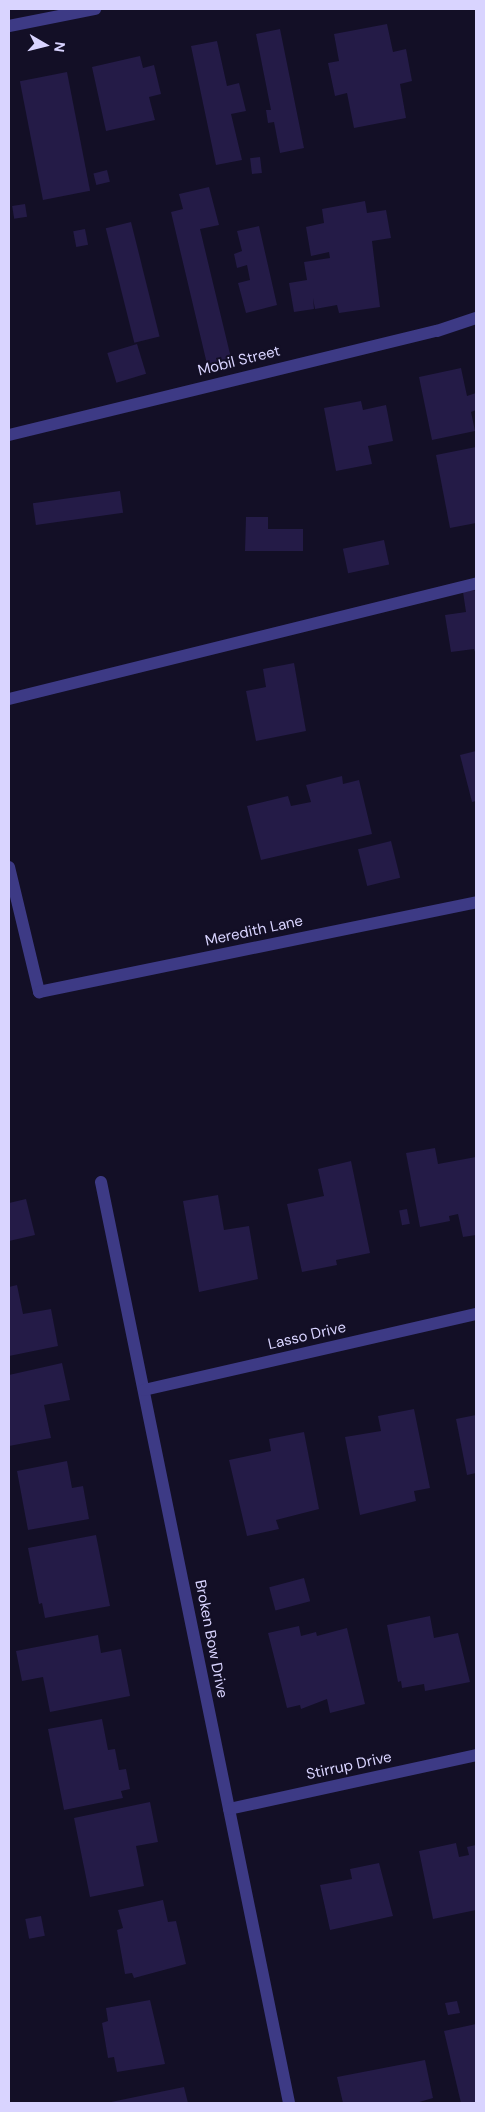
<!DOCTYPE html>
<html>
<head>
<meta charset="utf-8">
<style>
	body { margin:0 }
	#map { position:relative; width:485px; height:2112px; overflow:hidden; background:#130f26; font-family:"DM Sans",sans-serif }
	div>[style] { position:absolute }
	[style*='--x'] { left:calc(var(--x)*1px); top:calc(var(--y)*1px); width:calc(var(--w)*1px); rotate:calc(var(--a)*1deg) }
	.building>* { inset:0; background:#241b47; transform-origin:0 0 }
	.minor>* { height:12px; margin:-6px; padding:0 6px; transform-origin:6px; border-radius:6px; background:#3d3a85 }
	span { translate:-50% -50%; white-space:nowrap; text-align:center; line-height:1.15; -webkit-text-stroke:4px #130f26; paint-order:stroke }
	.street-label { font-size:15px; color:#d9d4ff }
	.frame { position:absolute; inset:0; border:10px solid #d9d4ff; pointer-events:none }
	.north { position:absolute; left:20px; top:20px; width:50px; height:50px; -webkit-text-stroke:4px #130f26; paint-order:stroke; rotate:98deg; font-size:14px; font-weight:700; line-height:20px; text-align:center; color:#d9d4ff }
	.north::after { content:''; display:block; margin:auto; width:18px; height:22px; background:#d9d4ff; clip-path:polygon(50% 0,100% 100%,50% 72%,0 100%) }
</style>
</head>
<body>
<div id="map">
	<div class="building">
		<div style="clip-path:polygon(387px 24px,393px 52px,406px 49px,412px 81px,400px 84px,406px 118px,354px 128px,347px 93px,335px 96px,328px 63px,339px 61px,334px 34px)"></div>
		<div style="clip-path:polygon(280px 29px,304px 148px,280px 153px,274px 122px,268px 123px,266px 110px,271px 110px,256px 34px)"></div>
		<div style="clip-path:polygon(217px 41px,227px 86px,239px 83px,246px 111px,231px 114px,242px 160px,216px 165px,191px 46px)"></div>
		<div style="clip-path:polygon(140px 56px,143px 68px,154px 65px,161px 94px,149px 97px,155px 120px,106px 131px,92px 67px)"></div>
		<div style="left:67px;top:72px;width:121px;height:48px;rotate:79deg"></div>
		<div style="left:260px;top:157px;width:16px;height:10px;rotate:83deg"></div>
		<div style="left:107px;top:170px;width:12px;height:14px;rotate:76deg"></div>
		<div style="clip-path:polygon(209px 187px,219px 225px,200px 229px,231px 358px,207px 364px,171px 212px,183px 209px,179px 194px)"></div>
		<div style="clip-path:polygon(365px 201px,367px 213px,386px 210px,391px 238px,372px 241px,380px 307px,339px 313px,337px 305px,315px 309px,313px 298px,314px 309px,294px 312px,289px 283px,307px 280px,304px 262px,330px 258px,329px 252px,311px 256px,306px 227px,324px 223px,322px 209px)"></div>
		<div style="left:25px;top:204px;width:13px;height:13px;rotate:81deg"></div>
		<div style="left:131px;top:222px;width:118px;height:26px;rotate:76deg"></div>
		<div style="clip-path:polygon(259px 226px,277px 305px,246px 313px,238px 283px,250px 280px,247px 265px,237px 268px,234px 254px,242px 251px,237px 231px)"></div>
		<div style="left:85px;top:229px;width:16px;height:12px;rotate:79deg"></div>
		<div style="left:137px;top:344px;width:31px;height:31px;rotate:73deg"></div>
		<div style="clip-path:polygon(461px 368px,467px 396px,476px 393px,476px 410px,471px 412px,475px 431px,432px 440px,419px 377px)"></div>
		<div style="clip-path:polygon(361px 401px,363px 410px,386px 405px,393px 441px,368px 446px,372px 464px,336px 471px,324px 408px)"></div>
		<div style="clip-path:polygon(476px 447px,476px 523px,450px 528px,436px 455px)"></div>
		<div style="left:120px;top:491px;width:22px;height:88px;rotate:82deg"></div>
		<div style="clip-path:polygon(246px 517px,268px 517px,268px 529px,303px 529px,303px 551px,245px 551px)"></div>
		<div style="left:384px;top:540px;width:25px;height:42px;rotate:78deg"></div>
		<div style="clip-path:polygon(476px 590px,476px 655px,474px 649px,451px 652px,445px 615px,466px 612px,463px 592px)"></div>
		<div style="clip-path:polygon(294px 663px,306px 731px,256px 741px,246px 691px,266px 687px,263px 669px)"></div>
		<div style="clip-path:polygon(476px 751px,476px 801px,472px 802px,460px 755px)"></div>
		<div style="clip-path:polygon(342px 776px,343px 784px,359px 780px,372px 834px,261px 860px,247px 806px,288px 796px,291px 806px,311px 802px,306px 785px)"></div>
		<div style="left:391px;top:841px;width:38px;height:34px;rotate:76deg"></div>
		<div style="clip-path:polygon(435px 1148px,438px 1164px,476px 1157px,476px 1235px,463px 1237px,458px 1214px,449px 1216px,450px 1221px,420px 1227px,406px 1153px)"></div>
		<div style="clip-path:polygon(351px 1161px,370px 1253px,336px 1260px,337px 1265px,302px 1272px,287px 1204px,324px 1196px,318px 1169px)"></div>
		<div style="clip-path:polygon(218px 1195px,224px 1230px,249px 1226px,258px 1279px,199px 1292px,183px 1201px)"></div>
		<div style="clip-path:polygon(26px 1199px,35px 1235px,9px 1241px,9px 1203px)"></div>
		<div style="left:407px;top:1209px;width:15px;height:8px;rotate:79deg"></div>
		<div style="clip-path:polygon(17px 1285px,23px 1314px,51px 1309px,58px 1346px,9px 1356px,9px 1287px)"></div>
		<div style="clip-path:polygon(62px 1363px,70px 1400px,44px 1405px,51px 1438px,9px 1446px,9px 1375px)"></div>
		<div style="clip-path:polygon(414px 1409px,430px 1488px,414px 1491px,416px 1501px,360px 1515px,345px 1437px,381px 1431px,378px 1416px)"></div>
		<div style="clip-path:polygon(476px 1415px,476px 1473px,467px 1475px,456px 1419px)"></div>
		<div style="clip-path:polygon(304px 1432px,319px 1509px,276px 1520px,279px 1529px,247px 1536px,229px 1460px,271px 1451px,269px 1439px)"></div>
		<div style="clip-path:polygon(67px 1461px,72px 1488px,83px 1486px,89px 1519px,28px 1530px,17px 1471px)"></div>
		<div style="clip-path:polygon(96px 1535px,110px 1606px,45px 1618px,42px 1603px,39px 1604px,28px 1548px)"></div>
		<div style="left:304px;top:1578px;width:24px;height:36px;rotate:75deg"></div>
		<div style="clip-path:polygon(430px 1616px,434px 1638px,458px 1633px,470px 1682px,425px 1691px,424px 1684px,402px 1688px,401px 1681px,398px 1682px,387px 1625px)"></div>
		<div style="clip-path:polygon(299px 1626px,301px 1636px,316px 1632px,317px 1636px,347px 1628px,365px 1704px,330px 1713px,327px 1699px,301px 1709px,300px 1705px,287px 1708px,268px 1633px)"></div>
		<div style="clip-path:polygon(98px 1635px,101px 1653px,121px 1649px,130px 1696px,50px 1712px,43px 1677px,22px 1681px,16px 1651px)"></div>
		<div style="clip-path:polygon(102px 1719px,108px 1750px,115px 1749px,119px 1770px,126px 1769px,130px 1789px,121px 1791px,123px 1798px,64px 1810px,48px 1729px)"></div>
		<div style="clip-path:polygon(150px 1802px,158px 1842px,136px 1846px,144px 1886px,90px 1897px,74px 1818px)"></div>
		<div style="clip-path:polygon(456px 1843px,459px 1857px,469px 1855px,467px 1847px,476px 1845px,476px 1910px,433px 1919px,419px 1851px)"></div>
		<div style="clip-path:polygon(379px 1863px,393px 1916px,330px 1930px,320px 1885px,352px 1879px,350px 1869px)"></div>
		<div style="clip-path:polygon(163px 1900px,168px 1922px,176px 1921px,186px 1964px,134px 1978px,132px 1973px,125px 1974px,117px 1930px,123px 1928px,118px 1910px)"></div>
		<div style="left:41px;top:1916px;width:20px;height:16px;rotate:79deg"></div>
		<div style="clip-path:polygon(150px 2000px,165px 2064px,117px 2072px,114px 2057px,108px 2058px,102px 2023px,108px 2021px,106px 2008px)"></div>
		<div style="clip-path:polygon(457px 2001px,460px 2013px,448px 2015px,445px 2003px)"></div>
		<div style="clip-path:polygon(476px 2024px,476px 2103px,461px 2103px,444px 2031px)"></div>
		<div style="clip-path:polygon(425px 2060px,433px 2098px,416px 2103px,343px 2103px,337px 2077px)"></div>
		<div style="clip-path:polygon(184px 2087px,188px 2103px,111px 2103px,111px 2102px)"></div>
	</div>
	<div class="minor">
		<div style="--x:9;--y:26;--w:88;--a:-11.2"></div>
		<div style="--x:9;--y:435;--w:440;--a:-13.7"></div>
		<div style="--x:437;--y:331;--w:41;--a:-18.4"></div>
		<div style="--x:9;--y:699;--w:481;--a:-13.9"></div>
		<div style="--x:9;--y:867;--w:129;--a:76.5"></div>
		<div style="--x:39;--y:992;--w:446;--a:-11.6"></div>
		<div style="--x:101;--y:1182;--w:940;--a:78.46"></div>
		<div style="--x:144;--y:1390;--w:341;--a:-12.9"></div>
		<div style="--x:229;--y:1809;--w:253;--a:-12.3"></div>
	</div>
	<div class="street-label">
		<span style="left:239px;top:361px;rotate:-14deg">Mobil Street</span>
		<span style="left:254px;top:931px;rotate:-12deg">Meredith Lane</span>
		<span style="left:307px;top:1336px;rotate:-13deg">Lasso Drive</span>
		<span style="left:211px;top:1639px;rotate:79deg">Broken Bow Drive</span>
		<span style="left:349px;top:1766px;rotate:-12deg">Stirrup Drive</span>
	</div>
	<div class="frame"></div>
	<div class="north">N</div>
</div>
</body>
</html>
